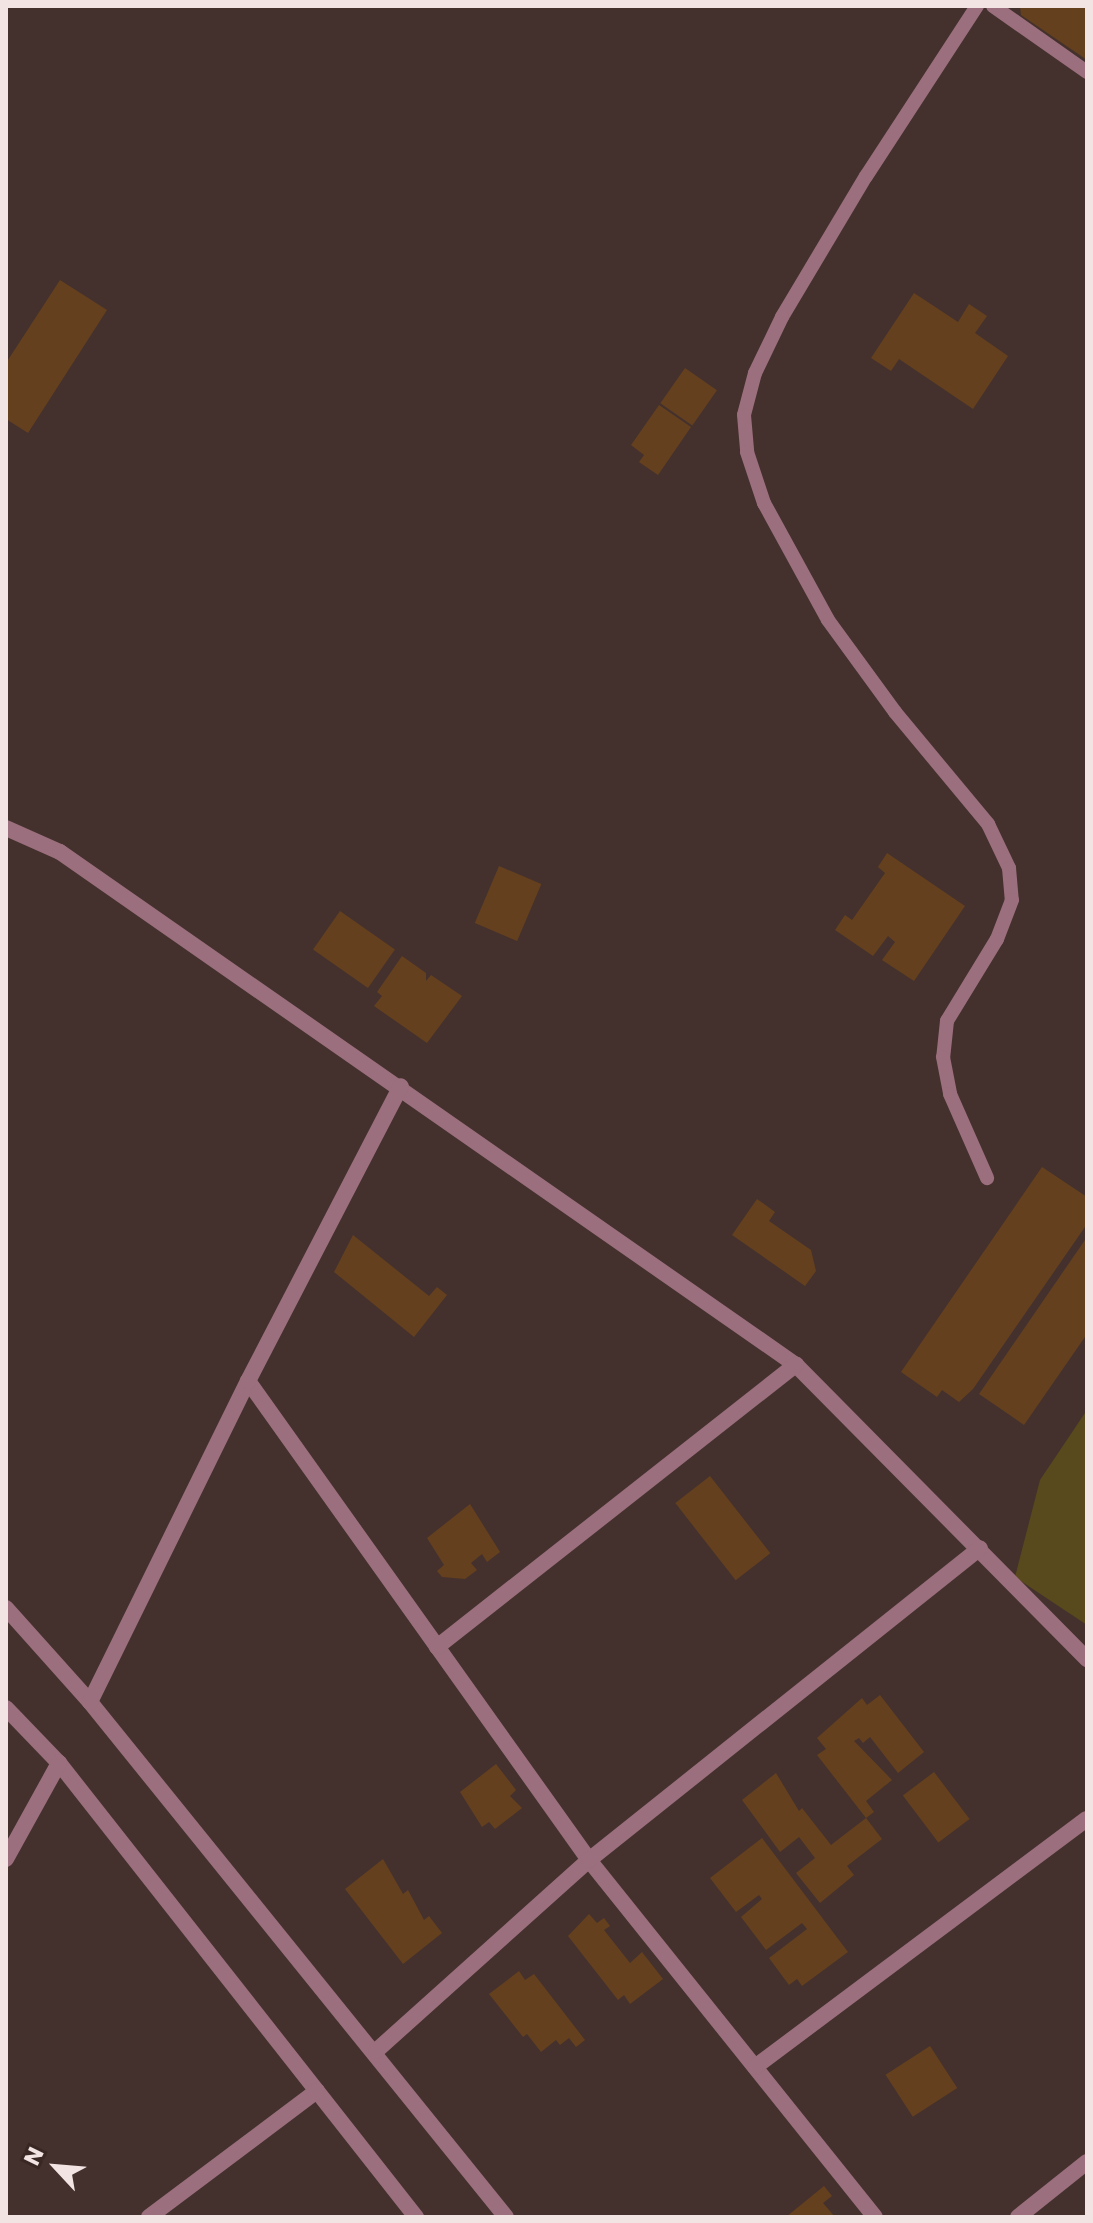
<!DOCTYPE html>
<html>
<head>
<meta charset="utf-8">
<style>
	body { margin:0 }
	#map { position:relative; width:1093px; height:2223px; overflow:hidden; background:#44312d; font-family:Poppins,sans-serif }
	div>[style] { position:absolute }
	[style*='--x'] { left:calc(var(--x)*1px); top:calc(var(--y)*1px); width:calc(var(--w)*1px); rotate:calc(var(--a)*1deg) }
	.green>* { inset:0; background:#584a1c }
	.building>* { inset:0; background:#64401e; transform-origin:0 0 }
	.service>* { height:14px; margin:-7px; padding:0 7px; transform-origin:7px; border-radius:7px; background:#9b6f7d }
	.minor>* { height:16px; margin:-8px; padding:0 8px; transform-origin:8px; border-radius:8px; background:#9b6f7d }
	span { translate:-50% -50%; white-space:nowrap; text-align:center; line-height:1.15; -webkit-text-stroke:6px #392723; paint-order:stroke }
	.frame { position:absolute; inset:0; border:8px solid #f1e4e2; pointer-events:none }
	.north { position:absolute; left:16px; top:2127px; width:80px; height:80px; -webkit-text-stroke:6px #392723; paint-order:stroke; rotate:296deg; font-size:22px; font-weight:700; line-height:32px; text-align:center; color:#f1e4e2 }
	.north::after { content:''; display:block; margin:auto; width:28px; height:36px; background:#f1e4e2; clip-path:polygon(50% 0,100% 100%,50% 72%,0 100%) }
</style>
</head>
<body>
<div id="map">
	<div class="green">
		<div style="clip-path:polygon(1087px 1410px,1087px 1625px,1015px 1577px,1040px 1480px)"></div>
	</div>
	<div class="building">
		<div style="clip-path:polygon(1020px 6px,1087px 6px,1087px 60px,1021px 15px)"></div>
		<div style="clip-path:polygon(60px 280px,107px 310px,28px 433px,6px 419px,6px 363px)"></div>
		<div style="clip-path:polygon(914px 293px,958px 322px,969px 304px,987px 316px,975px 333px,1008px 356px,973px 409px,899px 359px,891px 371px,871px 358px)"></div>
		<div style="left:685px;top:368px;width:39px;height:43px;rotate:35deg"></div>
		<div style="clip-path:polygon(659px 405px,691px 427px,658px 475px,639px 462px,644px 455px,631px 445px)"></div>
		<div style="clip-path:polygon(887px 853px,965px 906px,914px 981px,882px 960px,895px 942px,888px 936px,873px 956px,835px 930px,845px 915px,852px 920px,885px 873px,878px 867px)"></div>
		<div style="left:499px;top:866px;width:46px;height:62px;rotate:23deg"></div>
		<div style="left:340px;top:911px;width:67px;height:47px;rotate:35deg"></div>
		<div style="clip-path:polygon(402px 956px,426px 973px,426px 981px,431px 975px,462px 996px,427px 1043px,374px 1006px,382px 996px,377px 992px)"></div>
		<div style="clip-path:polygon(1042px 1167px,1087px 1197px,1087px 1224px,973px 1389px,959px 1402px,942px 1390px,937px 1397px,901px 1372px)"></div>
		<div style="clip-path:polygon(757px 1199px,775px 1212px,769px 1221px,811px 1250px,816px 1271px,805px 1286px,732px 1235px)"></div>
		<div style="clip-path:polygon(353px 1235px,429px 1296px,437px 1287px,447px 1295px,414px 1337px,334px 1272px)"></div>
		<div style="clip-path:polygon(1087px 1237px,1087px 1334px,1024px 1425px,979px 1394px)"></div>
		<div style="left:710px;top:1476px;width:98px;height:44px;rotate:52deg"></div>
		<div style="clip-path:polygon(470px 1504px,500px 1552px,487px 1562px,482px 1554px,471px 1563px,477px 1570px,465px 1579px,442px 1577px,437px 1571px,444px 1565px,427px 1538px)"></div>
		<div style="clip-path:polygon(880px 1695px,924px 1752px,898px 1773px,870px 1737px,863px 1743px,859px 1738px,854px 1741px,892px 1780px,866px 1801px,874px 1812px,866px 1818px,817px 1755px,826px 1749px,817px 1738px,862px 1698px,867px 1705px)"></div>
		<div style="clip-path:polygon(496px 1764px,516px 1790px,510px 1796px,522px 1808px,495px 1829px,489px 1822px,482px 1827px,460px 1792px)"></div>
		<div style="left:934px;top:1772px;width:59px;height:39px;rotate:53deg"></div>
		<div style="clip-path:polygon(776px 1773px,799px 1811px,802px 1808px,831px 1845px,866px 1818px,882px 1839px,847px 1866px,854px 1875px,820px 1903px,796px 1873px,815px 1858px,799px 1837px,780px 1852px,742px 1800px)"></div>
		<div style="clip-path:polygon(762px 1838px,848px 1952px,802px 1986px,797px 1979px,789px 1985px,769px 1958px,807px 1929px,802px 1923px,766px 1950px,741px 1917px,762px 1899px,759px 1895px,736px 1912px,710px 1878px)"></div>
		<div style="clip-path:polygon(383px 1859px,403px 1894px,408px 1890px,424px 1920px,429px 1916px,442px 1933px,403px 1964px,345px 1889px)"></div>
		<div style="clip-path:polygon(589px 1914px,597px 1923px,604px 1918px,610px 1926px,604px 1930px,630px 1963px,642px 1952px,663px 1979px,630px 2004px,624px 1995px,618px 2000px,568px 1936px)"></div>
		<div style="clip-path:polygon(519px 1971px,525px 1980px,534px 1974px,585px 2040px,576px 2047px,569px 2038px,560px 2045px,556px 2040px,541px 2052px,527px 2034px,523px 2037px,489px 1994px)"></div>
		<div style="left:930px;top:2046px;width:50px;height:53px;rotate:57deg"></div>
		<div style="clip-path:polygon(824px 2186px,832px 2196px,823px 2203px,835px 2217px,786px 2217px)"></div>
	</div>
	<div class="service">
		<div style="--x:977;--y:6;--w:203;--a:123.1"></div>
		<div style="--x:866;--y:176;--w:164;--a:120.8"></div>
		<div style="--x:782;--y:317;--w:62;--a:115.7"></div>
		<div style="--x:755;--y:373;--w:43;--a:104.7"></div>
		<div style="--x:744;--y:415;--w:37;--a:85"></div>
		<div style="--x:747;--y:452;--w:54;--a:71.6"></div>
		<div style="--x:764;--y:503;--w:133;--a:61.3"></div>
		<div style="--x:828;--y:620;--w:114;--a:53.9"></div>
		<div style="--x:895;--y:712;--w:146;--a:50.3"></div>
		<div style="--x:988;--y:824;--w:49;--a:64.5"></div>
		<div style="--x:1009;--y:868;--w:32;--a:85"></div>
		<div style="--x:1012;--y:900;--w:42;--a:111"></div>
		<div style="--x:997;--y:939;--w:96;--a:121.4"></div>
		<div style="--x:947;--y:1021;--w:36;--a:96"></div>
		<div style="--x:943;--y:1057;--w:38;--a:79"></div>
		<div style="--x:950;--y:1094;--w:92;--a:66.2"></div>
		<div style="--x:993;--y:6;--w:115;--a:35.1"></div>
	</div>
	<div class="minor">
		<div style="--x:6;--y:828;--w:59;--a:24"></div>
		<div style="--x:60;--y:852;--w:897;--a:34.88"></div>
		<div style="--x:796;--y:1365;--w:414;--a:45.3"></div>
		<div style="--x:248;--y:1381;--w:588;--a:54.55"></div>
		<div style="--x:589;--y:1860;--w:457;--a:51.3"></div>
		<div style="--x:6;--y:1608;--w:126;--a:48.2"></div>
		<div style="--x:90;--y:1702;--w:662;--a:51.07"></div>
		<div style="--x:437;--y:1647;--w:457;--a:-38.2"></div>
		<div style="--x:90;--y:1702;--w:358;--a:-63.8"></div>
		<div style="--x:248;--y:1381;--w:332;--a:-62.6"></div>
		<div style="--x:6;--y:1708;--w:76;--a:46.1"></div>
		<div style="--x:59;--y:1763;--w:578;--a:51.82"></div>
		<div style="--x:6;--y:1859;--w:110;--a:-61.1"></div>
		<div style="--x:376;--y:2051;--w:286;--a:-41.9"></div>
		<div style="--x:589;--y:1860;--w:500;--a:-38.59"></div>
		<div style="--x:755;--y:2067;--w:414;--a:-36.8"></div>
		<div style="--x:149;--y:2217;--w:210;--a:-36.9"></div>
		<div style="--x:1018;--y:2217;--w:88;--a:-38.6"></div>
	</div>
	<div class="frame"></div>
	<div class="north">N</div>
</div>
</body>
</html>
